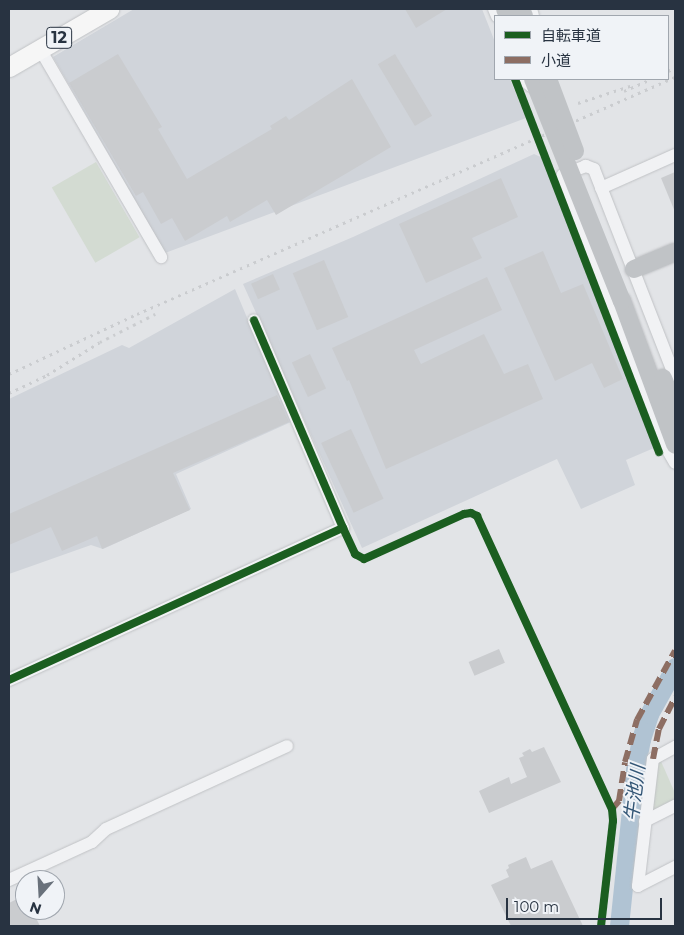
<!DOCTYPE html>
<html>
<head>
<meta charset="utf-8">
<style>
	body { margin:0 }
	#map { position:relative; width:684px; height:935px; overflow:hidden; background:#e2e4e7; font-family:Montserrat,"Noto Sans JP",sans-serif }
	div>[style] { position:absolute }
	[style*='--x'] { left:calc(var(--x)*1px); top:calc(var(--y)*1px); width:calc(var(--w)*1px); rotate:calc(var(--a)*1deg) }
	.built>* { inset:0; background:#d0d4da }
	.green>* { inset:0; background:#d3dbd2; transform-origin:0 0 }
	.river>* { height:19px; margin:-9.5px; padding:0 9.5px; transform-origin:9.5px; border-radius:9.5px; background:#b0c3d3 }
	.building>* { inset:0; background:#cacccf; transform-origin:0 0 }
	.roads { filter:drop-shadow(0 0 1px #c0c2c5) drop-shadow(0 0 1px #c0c2c5) }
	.street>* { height:12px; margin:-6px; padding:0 6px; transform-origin:6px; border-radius:6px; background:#f1f2f4 }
	.secondary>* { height:18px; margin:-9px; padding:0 9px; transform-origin:9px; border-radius:9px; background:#c0c3c6 }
	.primary>* { height:19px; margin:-9.5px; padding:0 9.5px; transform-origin:9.5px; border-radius:9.5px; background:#f6f6f6 }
	.rail>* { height:3px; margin-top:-1.5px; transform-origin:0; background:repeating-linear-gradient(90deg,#cacccf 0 2.5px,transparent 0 7.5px) }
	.secondary-bridge>* { height:18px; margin:-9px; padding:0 9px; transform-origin:9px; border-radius:9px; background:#c0c3c6 }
	.quiet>* { height:6px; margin-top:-3px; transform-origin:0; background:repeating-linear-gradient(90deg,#8d6e63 0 12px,transparent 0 18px) }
	.cycleway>* { height:8px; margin:-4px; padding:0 4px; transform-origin:4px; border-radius:4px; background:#1b5e20 }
	span { translate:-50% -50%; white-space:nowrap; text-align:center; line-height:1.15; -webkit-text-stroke:4px #f0f3f7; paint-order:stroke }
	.shield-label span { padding:1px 4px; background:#f0f3f7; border:1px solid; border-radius:4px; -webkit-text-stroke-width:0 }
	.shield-label { font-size:16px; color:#283341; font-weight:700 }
	.water-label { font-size:19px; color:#325575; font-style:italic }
	.frame { position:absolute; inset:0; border:10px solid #283341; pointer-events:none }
	.legend { position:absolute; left:494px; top:15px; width:175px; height:65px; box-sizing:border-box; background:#f0f3f7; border:1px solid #a0a6ae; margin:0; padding:6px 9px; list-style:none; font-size:15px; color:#283341 }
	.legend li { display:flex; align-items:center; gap:10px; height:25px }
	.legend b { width:25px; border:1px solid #a0a6ae }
	.north { position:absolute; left:15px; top:870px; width:50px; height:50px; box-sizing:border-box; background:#f0f3f7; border:1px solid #a0a6ae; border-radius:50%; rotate:199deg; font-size:14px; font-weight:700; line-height:20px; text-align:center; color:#283341 }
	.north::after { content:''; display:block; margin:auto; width:18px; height:22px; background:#69717b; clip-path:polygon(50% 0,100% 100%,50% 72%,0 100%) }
	.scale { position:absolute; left:506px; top:898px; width:156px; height:22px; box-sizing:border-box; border:2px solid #283341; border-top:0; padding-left:6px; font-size:15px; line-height:18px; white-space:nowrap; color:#283341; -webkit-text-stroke:4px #f0f3f7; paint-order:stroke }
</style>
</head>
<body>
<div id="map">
	<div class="built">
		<div style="clip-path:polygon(134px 9px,482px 9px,495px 42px,495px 79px,510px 79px,526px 118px,165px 253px,53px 57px)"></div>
		<div style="clip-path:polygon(534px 154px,543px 158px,654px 448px,626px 460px,635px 485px,581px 509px,557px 459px,362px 548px,243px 284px,353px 237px)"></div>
		<div style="clip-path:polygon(235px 289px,291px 422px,176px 474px,191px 509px,103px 549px,91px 545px,9px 574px,9px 399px,122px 345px,129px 348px)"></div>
	</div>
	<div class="green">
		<div style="left:96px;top:162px;width:87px;height:51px;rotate:60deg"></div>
		<div style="clip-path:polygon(660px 759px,675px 793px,675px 803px,652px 816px,654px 777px)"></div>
	</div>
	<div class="river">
		<div style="--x:619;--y:926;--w:157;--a:-84.1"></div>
		<div style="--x:635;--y:770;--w:32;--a:-79"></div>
		<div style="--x:641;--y:739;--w:26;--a:-72"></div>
		<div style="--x:649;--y:714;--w:54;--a:-61"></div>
	</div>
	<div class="building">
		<div style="clip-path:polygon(405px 9px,447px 9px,416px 28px)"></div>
		<div style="clip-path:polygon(118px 54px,162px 127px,158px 129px,187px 179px,272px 129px,270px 126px,286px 116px,289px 120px,352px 79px,391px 147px,276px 215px,267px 200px,230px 222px,227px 216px,185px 241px,172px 218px,161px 224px,143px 192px,136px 196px,69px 83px)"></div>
		<div style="left:395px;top:54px;width:72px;height:20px;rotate:59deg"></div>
		<div style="clip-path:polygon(675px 172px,675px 212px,661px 178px)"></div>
		<div style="clip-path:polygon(501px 178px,518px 217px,472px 238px,482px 258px,426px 283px,399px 224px)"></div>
		<div style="clip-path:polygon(543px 251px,561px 293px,583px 284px,623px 379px,604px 388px,592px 363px,555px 381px,504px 268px)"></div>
		<div style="left:324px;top:260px;width:62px;height:34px;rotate:67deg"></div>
		<div style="left:273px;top:274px;width:17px;height:24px;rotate:66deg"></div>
		<div style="clip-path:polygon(487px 277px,502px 310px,414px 350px,421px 364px,484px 334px,504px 374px,528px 364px,543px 399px,386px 469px,349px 380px,347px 381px,332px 348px)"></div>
		<div style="left:310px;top:354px;width:38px;height:20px;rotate:65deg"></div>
		<div style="clip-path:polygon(277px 395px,289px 422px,173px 473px,190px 510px,102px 549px,97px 536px,62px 551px,51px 527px,9px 545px,9px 514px)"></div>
		<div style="left:351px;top:429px;width:77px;height:33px;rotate:65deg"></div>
		<div style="left:499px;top:649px;width:15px;height:33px;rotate:67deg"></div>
		<div style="clip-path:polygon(544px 747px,561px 782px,489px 813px,479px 791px,509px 777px,511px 784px,527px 777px,519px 758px,524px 756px,522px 753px,530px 749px,532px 752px)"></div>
		<div style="clip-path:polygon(526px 857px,531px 869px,552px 860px,583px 926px,511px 926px,491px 885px,509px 877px,506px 870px,509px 868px,508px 865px)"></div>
		<div style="clip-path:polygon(25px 895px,25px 910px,32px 910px,40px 926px,9px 926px,9px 903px)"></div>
	</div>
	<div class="roads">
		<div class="street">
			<div style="--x:494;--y:9;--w:8;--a:67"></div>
			<div style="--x:531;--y:9;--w:7;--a:74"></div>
			<div style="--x:40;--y:49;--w:241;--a:59.8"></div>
			<div style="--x:522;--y:79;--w:11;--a:38"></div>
			<div style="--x:531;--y:86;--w:9;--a:-18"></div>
			<div style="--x:601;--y:188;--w:81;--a:-24"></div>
			<div style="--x:675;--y:377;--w:223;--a:-111.3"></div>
			<div style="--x:594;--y:169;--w:9;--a:-159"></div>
			<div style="--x:586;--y:166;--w:25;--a:159"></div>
			<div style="--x:563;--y:175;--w:4;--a:117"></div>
			<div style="--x:561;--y:179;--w:282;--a:68.8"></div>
			<div style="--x:663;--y:442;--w:24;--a:60"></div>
			<div style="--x:9;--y:680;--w:367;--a:-24.5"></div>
			<div style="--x:343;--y:528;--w:226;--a:-113.2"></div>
			<div style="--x:645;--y:821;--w:34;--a:-27"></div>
			<div style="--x:9;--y:880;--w:91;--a:-24.6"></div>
			<div style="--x:92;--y:842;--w:19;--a:-43"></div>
			<div style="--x:106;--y:829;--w:199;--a:-24.6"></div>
			<div style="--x:638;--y:886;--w:128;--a:-83.3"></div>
			<div style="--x:653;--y:759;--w:25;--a:-29"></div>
			<div style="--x:638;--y:886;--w:42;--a:-27.2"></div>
		</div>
		<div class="secondary">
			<div style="--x:505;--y:9;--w:8;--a:67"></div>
			<div style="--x:521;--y:9;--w:8;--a:67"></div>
			<div style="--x:634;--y:269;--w:44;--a:-22.5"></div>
			<div style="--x:622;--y:301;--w:153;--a:69.7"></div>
			<div style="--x:663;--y:378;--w:32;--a:68"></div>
		</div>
		<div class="primary">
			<div style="--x:9;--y:67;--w:116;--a:-30.1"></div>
		</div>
	</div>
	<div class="rail">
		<div style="--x:668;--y:71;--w:8;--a:-23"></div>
		<div style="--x:624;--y:91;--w:30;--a:-24"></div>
		<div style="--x:578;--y:103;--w:55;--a:-18.1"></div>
		<div style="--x:9;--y:374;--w:141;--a:-25.1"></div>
		<div style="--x:137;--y:314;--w:588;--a:-23.77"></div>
		<div style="--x:9;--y:393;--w:42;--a:-25.3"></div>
		<div style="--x:47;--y:375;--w:62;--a:-31.9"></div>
		<div style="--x:100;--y:342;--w:62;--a:-27"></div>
	</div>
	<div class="secondary-bridge">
		<div style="--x:533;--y:79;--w:239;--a:68.2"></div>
		<div style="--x:548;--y:79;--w:77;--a:69.4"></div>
	</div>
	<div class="quiet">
		<div style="--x:653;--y:759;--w:31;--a:-79"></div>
		<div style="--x:659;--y:729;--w:36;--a:-63"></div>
		<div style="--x:612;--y:809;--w:11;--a:-49"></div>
		<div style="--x:619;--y:801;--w:39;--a:-81"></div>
		<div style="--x:625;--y:762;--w:44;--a:-74.1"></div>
		<div style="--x:637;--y:720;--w:79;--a:-61.2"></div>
	</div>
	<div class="cycleway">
		<div style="--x:515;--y:79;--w:400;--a:68.9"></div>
		<div style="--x:343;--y:528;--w:29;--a:65"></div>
		<div style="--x:355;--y:554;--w:10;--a:29"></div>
		<div style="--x:364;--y:559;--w:110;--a:-24.2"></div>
		<div style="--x:464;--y:514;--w:7;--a:-8"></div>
		<div style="--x:471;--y:513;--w:7;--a:27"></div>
		<div style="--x:477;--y:516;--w:323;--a:65.3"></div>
		<div style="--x:612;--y:809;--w:12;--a:85"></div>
		<div style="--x:613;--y:821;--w:106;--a:96.5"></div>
		<div style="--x:9;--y:680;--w:367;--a:-24.5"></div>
		<div style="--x:343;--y:528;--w:226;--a:-113.2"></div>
	</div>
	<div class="shield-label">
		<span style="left:59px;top:38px">12</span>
	</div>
	<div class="water-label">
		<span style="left:635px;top:793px;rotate:-83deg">牛池川</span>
	</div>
	<div class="frame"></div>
	<ul class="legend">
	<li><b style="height:6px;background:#1b5e20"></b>自転車道</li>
	<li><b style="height:6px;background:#8d6e63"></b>小道</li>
	</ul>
	<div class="north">N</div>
	<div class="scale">100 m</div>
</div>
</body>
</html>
